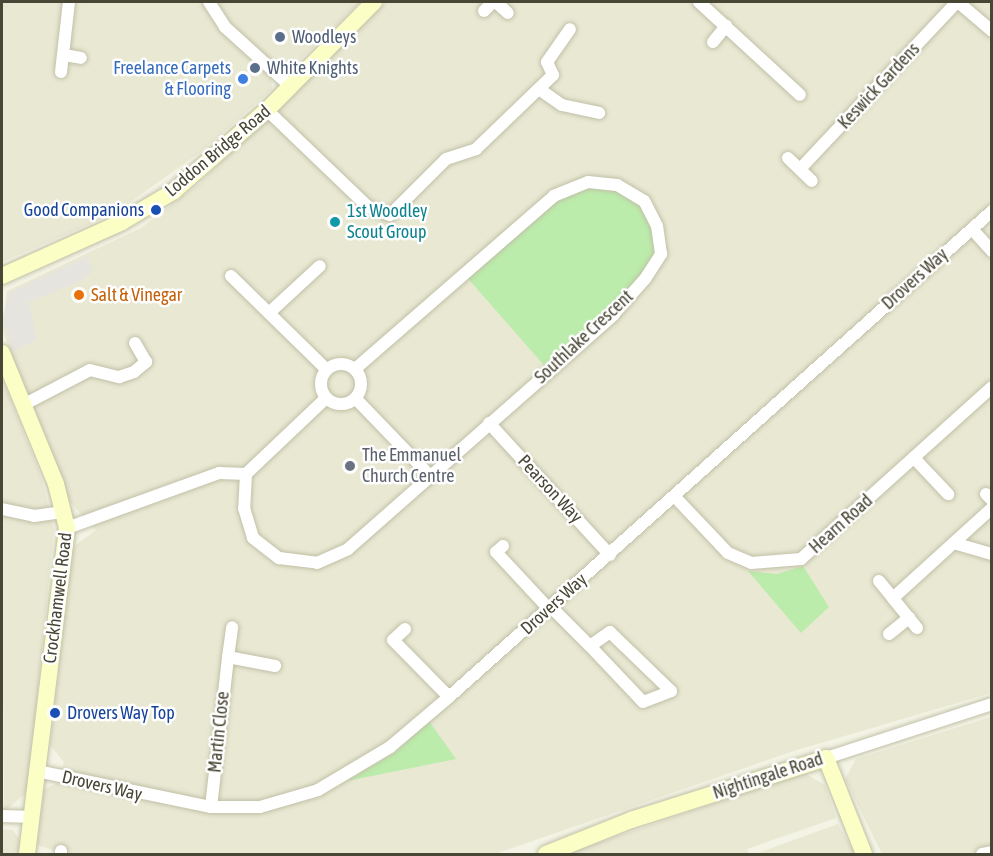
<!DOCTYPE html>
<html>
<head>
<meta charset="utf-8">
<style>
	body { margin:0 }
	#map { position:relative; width:993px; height:856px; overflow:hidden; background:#f4f4e6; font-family:"Asap Condensed",sans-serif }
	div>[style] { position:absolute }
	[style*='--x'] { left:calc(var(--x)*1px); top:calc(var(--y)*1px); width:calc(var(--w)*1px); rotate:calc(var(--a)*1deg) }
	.residential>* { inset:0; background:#e9e8d3 }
	.green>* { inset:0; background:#bbecab }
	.parking>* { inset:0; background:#e5e4de }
	.roads { filter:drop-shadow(0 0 2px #c1c0a7) drop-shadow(0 0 2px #c1c0a7) }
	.street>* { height:12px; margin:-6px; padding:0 6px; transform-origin:6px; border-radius:6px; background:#fff }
	.street>.ring { margin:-6px; padding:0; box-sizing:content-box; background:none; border:12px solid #fff; border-radius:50% }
	.secondary>* { height:16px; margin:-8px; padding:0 8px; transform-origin:8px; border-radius:8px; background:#fcffc5 }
	.dots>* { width:16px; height:16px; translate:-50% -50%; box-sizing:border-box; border:3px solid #fff; border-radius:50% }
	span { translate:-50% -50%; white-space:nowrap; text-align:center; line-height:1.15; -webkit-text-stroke:5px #fff; paint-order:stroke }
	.service-label { font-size:18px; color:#4e5e75 }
	.left { translate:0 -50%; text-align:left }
	.shop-label { font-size:18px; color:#366cbe }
	.right { translate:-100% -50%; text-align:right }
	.street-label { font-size:18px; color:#484634 }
	.transit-label { font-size:18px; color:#164399 }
	.culture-label { font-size:18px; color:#0d838f }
	.food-label { font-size:18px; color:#c56008 }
	.worship-label { font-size:18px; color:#5b616d }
	.frame { position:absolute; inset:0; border:3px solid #484634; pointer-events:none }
</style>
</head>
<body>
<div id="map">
	<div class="residential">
		<div style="clip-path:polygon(2px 2px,360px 2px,298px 62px,282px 63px,271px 74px,272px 89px,202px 151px,115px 213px,2px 262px)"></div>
		<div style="clip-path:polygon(386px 2px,991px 2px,991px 693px,794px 751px,495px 854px,66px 854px,37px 845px,43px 790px,59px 782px,64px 762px,50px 745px,73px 547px,96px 530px,69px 501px,2px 330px,7px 291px,141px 228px,199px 184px)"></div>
		<div style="clip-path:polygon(2px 379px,41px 476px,54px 529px,28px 791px,4px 812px)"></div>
		<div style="clip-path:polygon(991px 717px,991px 854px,882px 854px,845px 779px,856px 759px)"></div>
		<div style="clip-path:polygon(804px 773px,825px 785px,836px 818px,747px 849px,749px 854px,565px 854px)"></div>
		<div style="clip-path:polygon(838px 824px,855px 854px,755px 854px)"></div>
		<div style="clip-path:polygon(2px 829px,13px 830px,22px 843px,21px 854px,2px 854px)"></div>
	</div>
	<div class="green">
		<div style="clip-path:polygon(588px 182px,617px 185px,644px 201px,661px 254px,645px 279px,549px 371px,464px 274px,554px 196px)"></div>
		<div style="clip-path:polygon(803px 566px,829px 607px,801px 633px,748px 571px,777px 574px)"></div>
		<div style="clip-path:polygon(429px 721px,456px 759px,347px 781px,396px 752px)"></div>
	</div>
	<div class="parking">
		<div style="clip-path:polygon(87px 256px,93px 271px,82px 280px,29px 302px,36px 340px,13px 351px,2px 320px,9px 293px)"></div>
	</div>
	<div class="roads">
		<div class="street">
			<div style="--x:209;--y:2;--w:30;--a:57"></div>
			<div style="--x:225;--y:27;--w:88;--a:42.2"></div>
			<div style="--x:496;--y:2;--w:16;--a:43"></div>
			<div style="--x:699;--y:2;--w:137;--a:42.6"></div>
			<div style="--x:958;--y:2;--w:45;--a:40.5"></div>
			<div style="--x:484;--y:11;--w:13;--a:-45"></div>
			<div style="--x:713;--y:42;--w:21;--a:-51"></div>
			<div style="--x:64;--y:55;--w:17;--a:10"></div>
			<div style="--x:61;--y:72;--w:70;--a:-83.5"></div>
			<div style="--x:539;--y:89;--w:28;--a:35"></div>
			<div style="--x:562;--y:105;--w:38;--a:12"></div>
			<div style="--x:267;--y:110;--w:140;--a:43.8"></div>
			<div style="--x:368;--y:207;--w:23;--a:20"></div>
			<div style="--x:390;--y:215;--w:79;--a:-45"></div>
			<div style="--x:446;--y:159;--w:32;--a:-18"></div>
			<div style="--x:476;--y:149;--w:107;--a:-43.9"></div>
			<div style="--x:553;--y:75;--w:14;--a:-115"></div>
			<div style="--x:547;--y:62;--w:40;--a:-55.1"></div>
			<div style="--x:788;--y:158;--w:33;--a:44"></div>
			<div style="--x:800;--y:169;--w:229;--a:-46.8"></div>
			<div style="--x:972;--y:229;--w:30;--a:48"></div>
			<div style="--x:231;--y:276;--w:133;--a:44.4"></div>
			<div style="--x:269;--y:313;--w:69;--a:-42.7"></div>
			<div class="ring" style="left:321px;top:364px;width:28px;height:28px"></div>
			<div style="--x:356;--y:399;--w:107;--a:46.1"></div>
			<div style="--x:25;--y:404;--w:73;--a:-27.6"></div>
			<div style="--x:90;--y:370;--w:30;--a:14"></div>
			<div style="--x:119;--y:377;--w:16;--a:-18"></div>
			<div style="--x:134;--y:372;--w:16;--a:-40"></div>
			<div style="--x:146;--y:362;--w:22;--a:-120"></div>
			<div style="--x:489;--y:423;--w:179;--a:47.5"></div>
			<div style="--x:914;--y:458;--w:50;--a:46.6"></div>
			<div style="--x:246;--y:474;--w:34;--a:93"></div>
			<div style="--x:244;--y:508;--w:31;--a:73"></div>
			<div style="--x:253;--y:538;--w:33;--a:38"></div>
			<div style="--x:279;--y:558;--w:38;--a:7"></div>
			<div style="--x:317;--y:563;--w:34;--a:-24"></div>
			<div style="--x:348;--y:549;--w:354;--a:-41.4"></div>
			<div style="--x:613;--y:315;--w:48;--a:-48.4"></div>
			<div style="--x:645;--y:279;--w:30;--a:-57"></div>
			<div style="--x:661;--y:254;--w:28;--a:-98"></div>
			<div style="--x:657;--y:226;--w:28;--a:-117"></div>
			<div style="--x:644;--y:201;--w:31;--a:-149"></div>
			<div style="--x:617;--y:185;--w:29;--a:-174"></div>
			<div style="--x:588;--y:182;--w:37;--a:158"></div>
			<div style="--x:554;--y:196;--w:264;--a:139"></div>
			<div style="--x:986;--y:494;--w:8;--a:45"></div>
			<div style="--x:675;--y:497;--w:77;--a:46.6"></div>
			<div style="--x:728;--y:553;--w:25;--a:23"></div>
			<div style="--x:751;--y:563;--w:50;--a:-4.6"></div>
			<div style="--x:801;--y:559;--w:257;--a:-42"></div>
			<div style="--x:2;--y:509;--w:33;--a:12"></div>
			<div style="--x:34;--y:516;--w:30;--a:-8"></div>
			<div style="--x:67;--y:528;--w:162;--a:-19.9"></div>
			<div style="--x:219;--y:473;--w:27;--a:2"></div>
			<div style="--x:246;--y:474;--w:109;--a:-43.5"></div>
			<div style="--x:957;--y:544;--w:36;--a:16"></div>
			<div style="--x:503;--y:546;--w:9;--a:139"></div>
			<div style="--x:496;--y:552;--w:78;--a:47.1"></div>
			<div style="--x:879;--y:581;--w:22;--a:51"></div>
			<div style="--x:551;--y:607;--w:55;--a:45"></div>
			<div style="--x:590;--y:646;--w:77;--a:46.6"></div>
			<div style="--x:643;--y:702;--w:30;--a:-21"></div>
			<div style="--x:671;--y:691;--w:85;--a:-136"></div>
			<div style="--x:610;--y:632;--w:24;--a:145"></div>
			<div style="--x:917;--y:628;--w:38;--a:-129"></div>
			<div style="--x:893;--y:598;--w:134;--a:-42.3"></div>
			<div style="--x:405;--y:629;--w:16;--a:137"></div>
			<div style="--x:393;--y:640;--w:80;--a:45.5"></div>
			<div style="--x:889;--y:634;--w:26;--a:-39"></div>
			<div style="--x:228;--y:657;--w:30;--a:-82"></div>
			<div style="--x:826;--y:758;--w:175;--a:-18"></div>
			<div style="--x:37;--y:771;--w:178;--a:11.7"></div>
			<div style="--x:211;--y:807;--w:49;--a:0"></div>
			<div style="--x:260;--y:807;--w:60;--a:-16.3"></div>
			<div style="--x:318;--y:790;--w:84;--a:-30.8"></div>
			<div style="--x:390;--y:747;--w:77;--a:-40.3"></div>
			<div style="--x:449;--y:697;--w:729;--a:-41.83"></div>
			<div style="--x:211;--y:807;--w:151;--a:-83.5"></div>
			<div style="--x:228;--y:657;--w:48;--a:10.8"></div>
			<div style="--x:2;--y:816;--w:31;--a:2"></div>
			<div style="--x:61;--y:854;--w:3;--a:-90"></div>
			<div style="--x:982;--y:854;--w:10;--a:-11"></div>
		</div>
		<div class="secondary">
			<div style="--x:2;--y:276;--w:132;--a:-24.2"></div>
			<div style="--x:122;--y:222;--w:61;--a:-30.8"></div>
			<div style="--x:174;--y:191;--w:123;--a:-41.1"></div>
			<div style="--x:267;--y:110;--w:152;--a:-45.3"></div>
			<div style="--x:2;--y:353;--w:142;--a:67.6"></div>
			<div style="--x:56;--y:484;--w:45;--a:76"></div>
			<div style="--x:67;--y:528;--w:328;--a:97"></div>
			<div style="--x:546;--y:854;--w:92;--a:-21.8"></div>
			<div style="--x:631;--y:820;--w:205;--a:-17.6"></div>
			<div style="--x:826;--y:758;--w:103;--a:68.4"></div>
		</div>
	</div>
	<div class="dots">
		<div style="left:280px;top:37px;background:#5c6f8a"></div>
		<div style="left:255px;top:68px;background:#5c6f8a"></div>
		<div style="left:243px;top:79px;background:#3f7fe0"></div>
		<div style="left:156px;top:210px;background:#1a4fb4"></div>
		<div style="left:335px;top:222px;background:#0f9aa8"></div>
		<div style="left:79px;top:295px;background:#e8710a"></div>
		<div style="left:350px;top:466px;background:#6b7280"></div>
		<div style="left:55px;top:713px;background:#1a4fb4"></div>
	</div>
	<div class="service-label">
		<span class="left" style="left:292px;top:37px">Woodleys</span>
		<span class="left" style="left:267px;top:68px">White Knights</span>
	</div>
	<div class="shop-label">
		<span class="right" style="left:231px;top:79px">Freelance Carpets<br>&amp; Flooring</span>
	</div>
	<div class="street-label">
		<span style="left:879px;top:86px;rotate:-47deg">Keswick Gardens</span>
		<span style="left:218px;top:151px;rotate:-40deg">Loddon Bridge Road</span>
		<span style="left:915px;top:279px;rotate:-42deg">Drovers Way</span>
		<span style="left:584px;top:337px;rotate:-43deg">Southlake Crescent</span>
		<span style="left:550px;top:489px;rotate:47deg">Pearson Way</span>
		<span style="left:841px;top:524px;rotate:-42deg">Hearn Road</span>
		<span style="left:58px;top:598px;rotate:-83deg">Crockhamwell Road</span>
		<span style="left:554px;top:604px;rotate:-42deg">Drovers Way</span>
		<span style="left:219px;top:732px;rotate:-84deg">Martin Close</span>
		<span style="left:768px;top:776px;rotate:-18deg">Nightingale Road</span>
		<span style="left:102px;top:786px;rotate:13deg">Drovers Way</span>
	</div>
	<div class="transit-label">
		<span class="right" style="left:144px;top:210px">Good Companions</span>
		<span class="left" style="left:67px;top:713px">Drovers Way Top</span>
	</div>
	<div class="culture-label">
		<span class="left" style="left:347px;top:222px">1st Woodley<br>Scout Group</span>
	</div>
	<div class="food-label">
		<span class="left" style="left:91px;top:295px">Salt &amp; Vinegar</span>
	</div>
	<div class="worship-label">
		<span class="left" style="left:362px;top:466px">The Emmanuel<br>Church Centre</span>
	</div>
	<div class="frame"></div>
</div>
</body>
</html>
